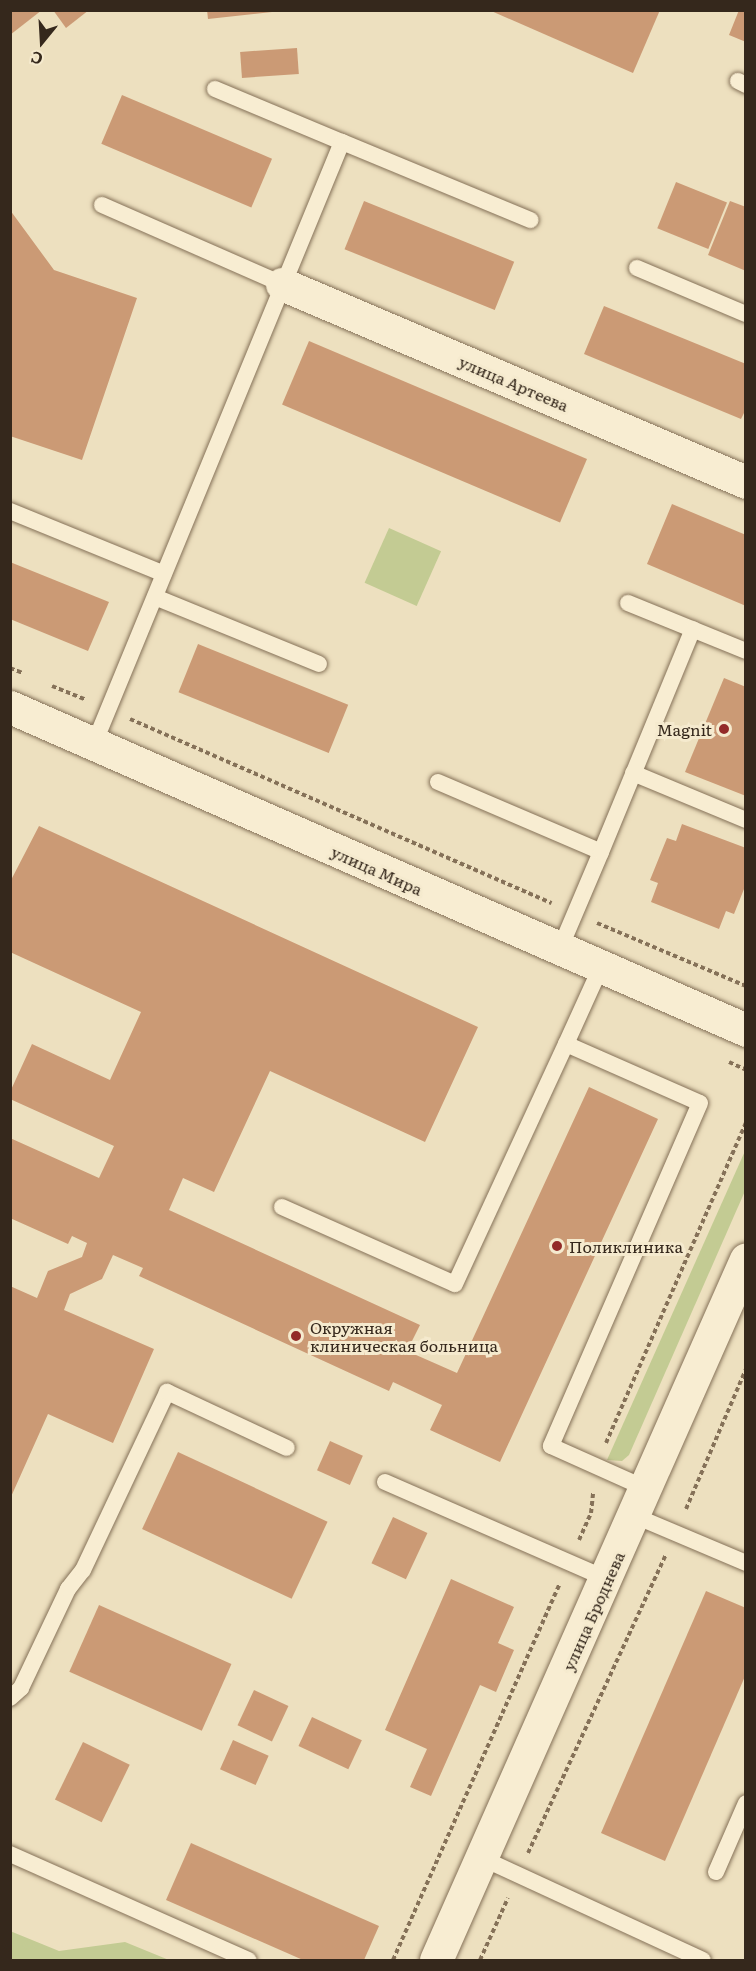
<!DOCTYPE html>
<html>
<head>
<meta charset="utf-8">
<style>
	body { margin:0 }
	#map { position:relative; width:756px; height:1971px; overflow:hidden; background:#ede0bf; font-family:Literata,serif }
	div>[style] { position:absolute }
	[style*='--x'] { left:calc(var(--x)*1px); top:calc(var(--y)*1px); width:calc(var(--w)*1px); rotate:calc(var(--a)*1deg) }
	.green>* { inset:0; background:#c3cb93; transform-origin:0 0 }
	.building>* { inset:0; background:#cb9a75; transform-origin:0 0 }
	.path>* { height:4px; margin-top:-2px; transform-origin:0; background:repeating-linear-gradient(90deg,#857158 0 4.5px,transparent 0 7.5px) }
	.roads { filter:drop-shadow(0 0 2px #857158) drop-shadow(0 0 2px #857158) }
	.lane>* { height:16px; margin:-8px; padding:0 8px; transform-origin:8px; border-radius:8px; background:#f8edd2 }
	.street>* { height:33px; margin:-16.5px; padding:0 16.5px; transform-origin:16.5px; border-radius:16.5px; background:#f8edd2 }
	.secondary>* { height:33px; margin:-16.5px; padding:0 16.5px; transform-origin:16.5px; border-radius:16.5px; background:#f8edd2 }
	.dots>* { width:16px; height:16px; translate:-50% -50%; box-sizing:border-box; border:3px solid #f5eace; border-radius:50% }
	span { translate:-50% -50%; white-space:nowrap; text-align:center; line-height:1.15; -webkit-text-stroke:6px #f5eace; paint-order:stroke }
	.street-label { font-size:16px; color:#35281c }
	.poi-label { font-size:16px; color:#35281c }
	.right { translate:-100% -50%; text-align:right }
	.left { translate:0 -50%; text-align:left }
	.frame { position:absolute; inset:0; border:12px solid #35281c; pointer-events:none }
	.north { position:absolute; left:12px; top:12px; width:60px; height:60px; -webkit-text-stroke:4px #f5eace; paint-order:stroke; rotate:198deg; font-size:16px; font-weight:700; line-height:24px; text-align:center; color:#35281c }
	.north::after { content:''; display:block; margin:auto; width:21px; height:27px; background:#35281c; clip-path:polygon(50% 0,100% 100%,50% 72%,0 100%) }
</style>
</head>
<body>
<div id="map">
	<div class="green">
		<div style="left:389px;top:528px;width:57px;height:60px;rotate:24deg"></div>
		<div style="clip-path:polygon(745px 1151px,745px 1191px,629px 1455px,622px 1461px,607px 1460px)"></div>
		<div style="clip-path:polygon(10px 1931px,59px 1951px,125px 1942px,169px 1960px,11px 1960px)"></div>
	</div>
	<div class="building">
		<div style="clip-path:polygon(10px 10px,42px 10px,10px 35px)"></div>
		<div style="clip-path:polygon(53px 10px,89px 10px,66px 28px)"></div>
		<div style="clip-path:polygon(207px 10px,271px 10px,272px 12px,208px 19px)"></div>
		<div style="clip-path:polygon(489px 10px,660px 10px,633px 73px)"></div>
		<div style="clip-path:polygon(739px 10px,746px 10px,746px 42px,729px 35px)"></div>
		<div style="left:297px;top:48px;width:26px;height:57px;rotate:86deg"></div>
		<div style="left:122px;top:95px;width:163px;height:53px;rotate:23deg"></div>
		<div style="left:676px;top:182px;width:55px;height:50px;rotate:22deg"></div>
		<div style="left:364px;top:201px;width:162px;height:52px;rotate:22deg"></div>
		<div style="clip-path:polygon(730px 201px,746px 207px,746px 271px,708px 255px)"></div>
		<div style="clip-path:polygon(10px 210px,54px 270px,137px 298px,82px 460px,10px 436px)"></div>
		<div style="clip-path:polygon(604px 306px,746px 364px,746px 409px,741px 419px,584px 354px)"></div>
		<div style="left:309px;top:341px;width:302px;height:69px;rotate:23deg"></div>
		<div style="clip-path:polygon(672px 504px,746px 535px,746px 606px,647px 564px)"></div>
		<div style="clip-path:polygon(10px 562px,109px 602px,88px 651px,10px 619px)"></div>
		<div style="left:198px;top:644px;width:162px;height:52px;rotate:22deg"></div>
		<div style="clip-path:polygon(724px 678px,746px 687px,746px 796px,685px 772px)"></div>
		<div style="clip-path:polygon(682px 824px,746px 848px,746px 884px,734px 914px,726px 911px,719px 929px,651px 902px,658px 883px,650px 880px,667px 838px,676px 841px)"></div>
		<div style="clip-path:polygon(39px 826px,478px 1027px,425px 1142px,270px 1071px,214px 1192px,183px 1178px,169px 1210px,420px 1325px,407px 1351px,457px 1373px,589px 1087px,658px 1119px,500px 1462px,430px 1430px,442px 1405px,393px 1382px,389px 1391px,139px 1276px,143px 1268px,113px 1255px,102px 1279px,70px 1294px,64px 1310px,154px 1349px,113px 1443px,48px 1414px,10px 1499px,10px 1286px,37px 1298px,48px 1271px,82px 1257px,87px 1243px,72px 1236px,68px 1244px,10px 1218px,10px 1138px,99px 1178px,114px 1146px,10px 1099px,10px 1092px,32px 1044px,110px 1080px,141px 1012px,10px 952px,10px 882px)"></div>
		<div style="left:330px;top:1441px;width:36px;height:32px;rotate:24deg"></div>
		<div style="left:178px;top:1452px;width:165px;height:85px;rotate:25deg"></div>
		<div style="left:393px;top:1517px;width:38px;height:51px;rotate:25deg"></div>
		<div style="clip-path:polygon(451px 1579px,514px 1607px,498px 1643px,514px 1650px,496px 1692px,480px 1685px,431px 1796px,410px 1787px,427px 1749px,385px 1730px)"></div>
		<div style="clip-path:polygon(706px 1591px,746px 1608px,746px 1674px,665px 1861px,601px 1833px)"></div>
		<div style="left:99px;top:1605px;width:145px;height:73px;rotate:24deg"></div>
		<div style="left:254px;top:1690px;width:38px;height:39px;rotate:25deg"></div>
		<div style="left:312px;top:1717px;width:55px;height:32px;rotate:25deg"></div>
		<div style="left:233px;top:1740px;width:39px;height:32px;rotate:24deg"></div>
		<div style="left:83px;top:1742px;width:52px;height:64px;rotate:26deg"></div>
		<div style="clip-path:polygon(191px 1843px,379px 1926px,364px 1960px,303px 1960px,166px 1900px)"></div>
	</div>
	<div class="path">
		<div style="--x:10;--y:668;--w:14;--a:21"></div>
		<div style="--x:52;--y:686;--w:35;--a:22"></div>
		<div style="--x:130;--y:719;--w:460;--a:23.6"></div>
		<div style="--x:597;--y:923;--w:162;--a:22.9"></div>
		<div style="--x:729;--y:1062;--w:19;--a:25"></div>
		<div style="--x:606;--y:1443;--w:350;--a:-66.4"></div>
		<div style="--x:686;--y:1509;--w:152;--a:-66.8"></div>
		<div style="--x:579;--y:1540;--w:30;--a:-66"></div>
		<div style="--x:591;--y:1513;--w:20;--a:-84"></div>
		<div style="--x:528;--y:1853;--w:328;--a:-65.2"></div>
		<div style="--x:393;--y:1960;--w:410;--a:-66.1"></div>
		<div style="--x:480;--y:1960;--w:68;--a:-65.7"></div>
	</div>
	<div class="roads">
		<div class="lane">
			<div style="--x:738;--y:81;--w:9;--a:27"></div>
			<div style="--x:215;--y:89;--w:138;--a:22.7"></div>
			<div style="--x:102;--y:205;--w:197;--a:23.7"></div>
			<div style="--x:637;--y:268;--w:118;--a:22.9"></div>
			<div style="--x:10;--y:511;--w:166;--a:22.2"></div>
			<div style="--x:155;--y:597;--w:177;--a:22.2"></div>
			<div style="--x:628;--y:603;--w:127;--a:22.1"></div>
			<div style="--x:94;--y:744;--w:651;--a:-67.61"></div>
			<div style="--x:342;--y:142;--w:204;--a:22.5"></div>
			<div style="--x:633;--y:773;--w:122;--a:22.6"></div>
			<div style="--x:438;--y:782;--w:177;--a:23.2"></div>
			<div style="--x:601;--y:852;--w:108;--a:113"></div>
			<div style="--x:601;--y:852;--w:241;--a:-67.6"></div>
			<div style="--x:600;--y:969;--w:82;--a:114.4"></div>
			<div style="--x:566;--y:1044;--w:146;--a:23.8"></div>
			<div style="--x:700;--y:1103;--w:374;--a:113.5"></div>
			<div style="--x:551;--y:1446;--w:105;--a:24.1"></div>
			<div style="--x:282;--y:1207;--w:189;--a:24"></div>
			<div style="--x:455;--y:1284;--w:264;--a:-65.2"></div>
			<div style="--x:385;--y:1482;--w:242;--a:23.6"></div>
			<div style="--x:635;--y:1516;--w:121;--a:22.9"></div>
			<div style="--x:10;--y:1698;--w:15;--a:-42"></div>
			<div style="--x:21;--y:1688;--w:110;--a:-64.6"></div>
			<div style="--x:68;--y:1589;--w:24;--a:-52"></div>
			<div style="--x:83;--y:1570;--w:197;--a:-64.7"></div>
			<div style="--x:167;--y:1392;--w:132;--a:25"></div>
			<div style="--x:10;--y:1854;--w:261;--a:24"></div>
			<div style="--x:482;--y:1858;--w:243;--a:24.8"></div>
			<div style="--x:716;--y:1872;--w:75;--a:-66.5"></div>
		</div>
		<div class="street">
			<div style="--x:282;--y:284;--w:504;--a:23.11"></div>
		</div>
		<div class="secondary">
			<div style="--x:10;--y:707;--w:804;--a:23.69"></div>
			<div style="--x:436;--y:1960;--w:766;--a:-66.14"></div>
		</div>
	</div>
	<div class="dots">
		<div style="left:724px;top:729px;background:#932a28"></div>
		<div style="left:557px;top:1246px;background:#932a28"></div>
		<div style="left:296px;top:1336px;background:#932a28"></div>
	</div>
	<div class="street-label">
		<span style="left:514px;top:383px;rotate:23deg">улица Артеева</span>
		<span style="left:377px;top:870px;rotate:24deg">улица Мира</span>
		<span style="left:593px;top:1611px;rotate:-66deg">улица Броднева</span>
	</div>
	<div class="poi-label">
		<span class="right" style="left:712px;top:729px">Magnit</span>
		<span class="left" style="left:569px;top:1246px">Поликлиника</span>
		<span class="left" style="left:310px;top:1336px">Окружная<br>клиническая больница</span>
	</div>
	<div class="frame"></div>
	<div class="north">С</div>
</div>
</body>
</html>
